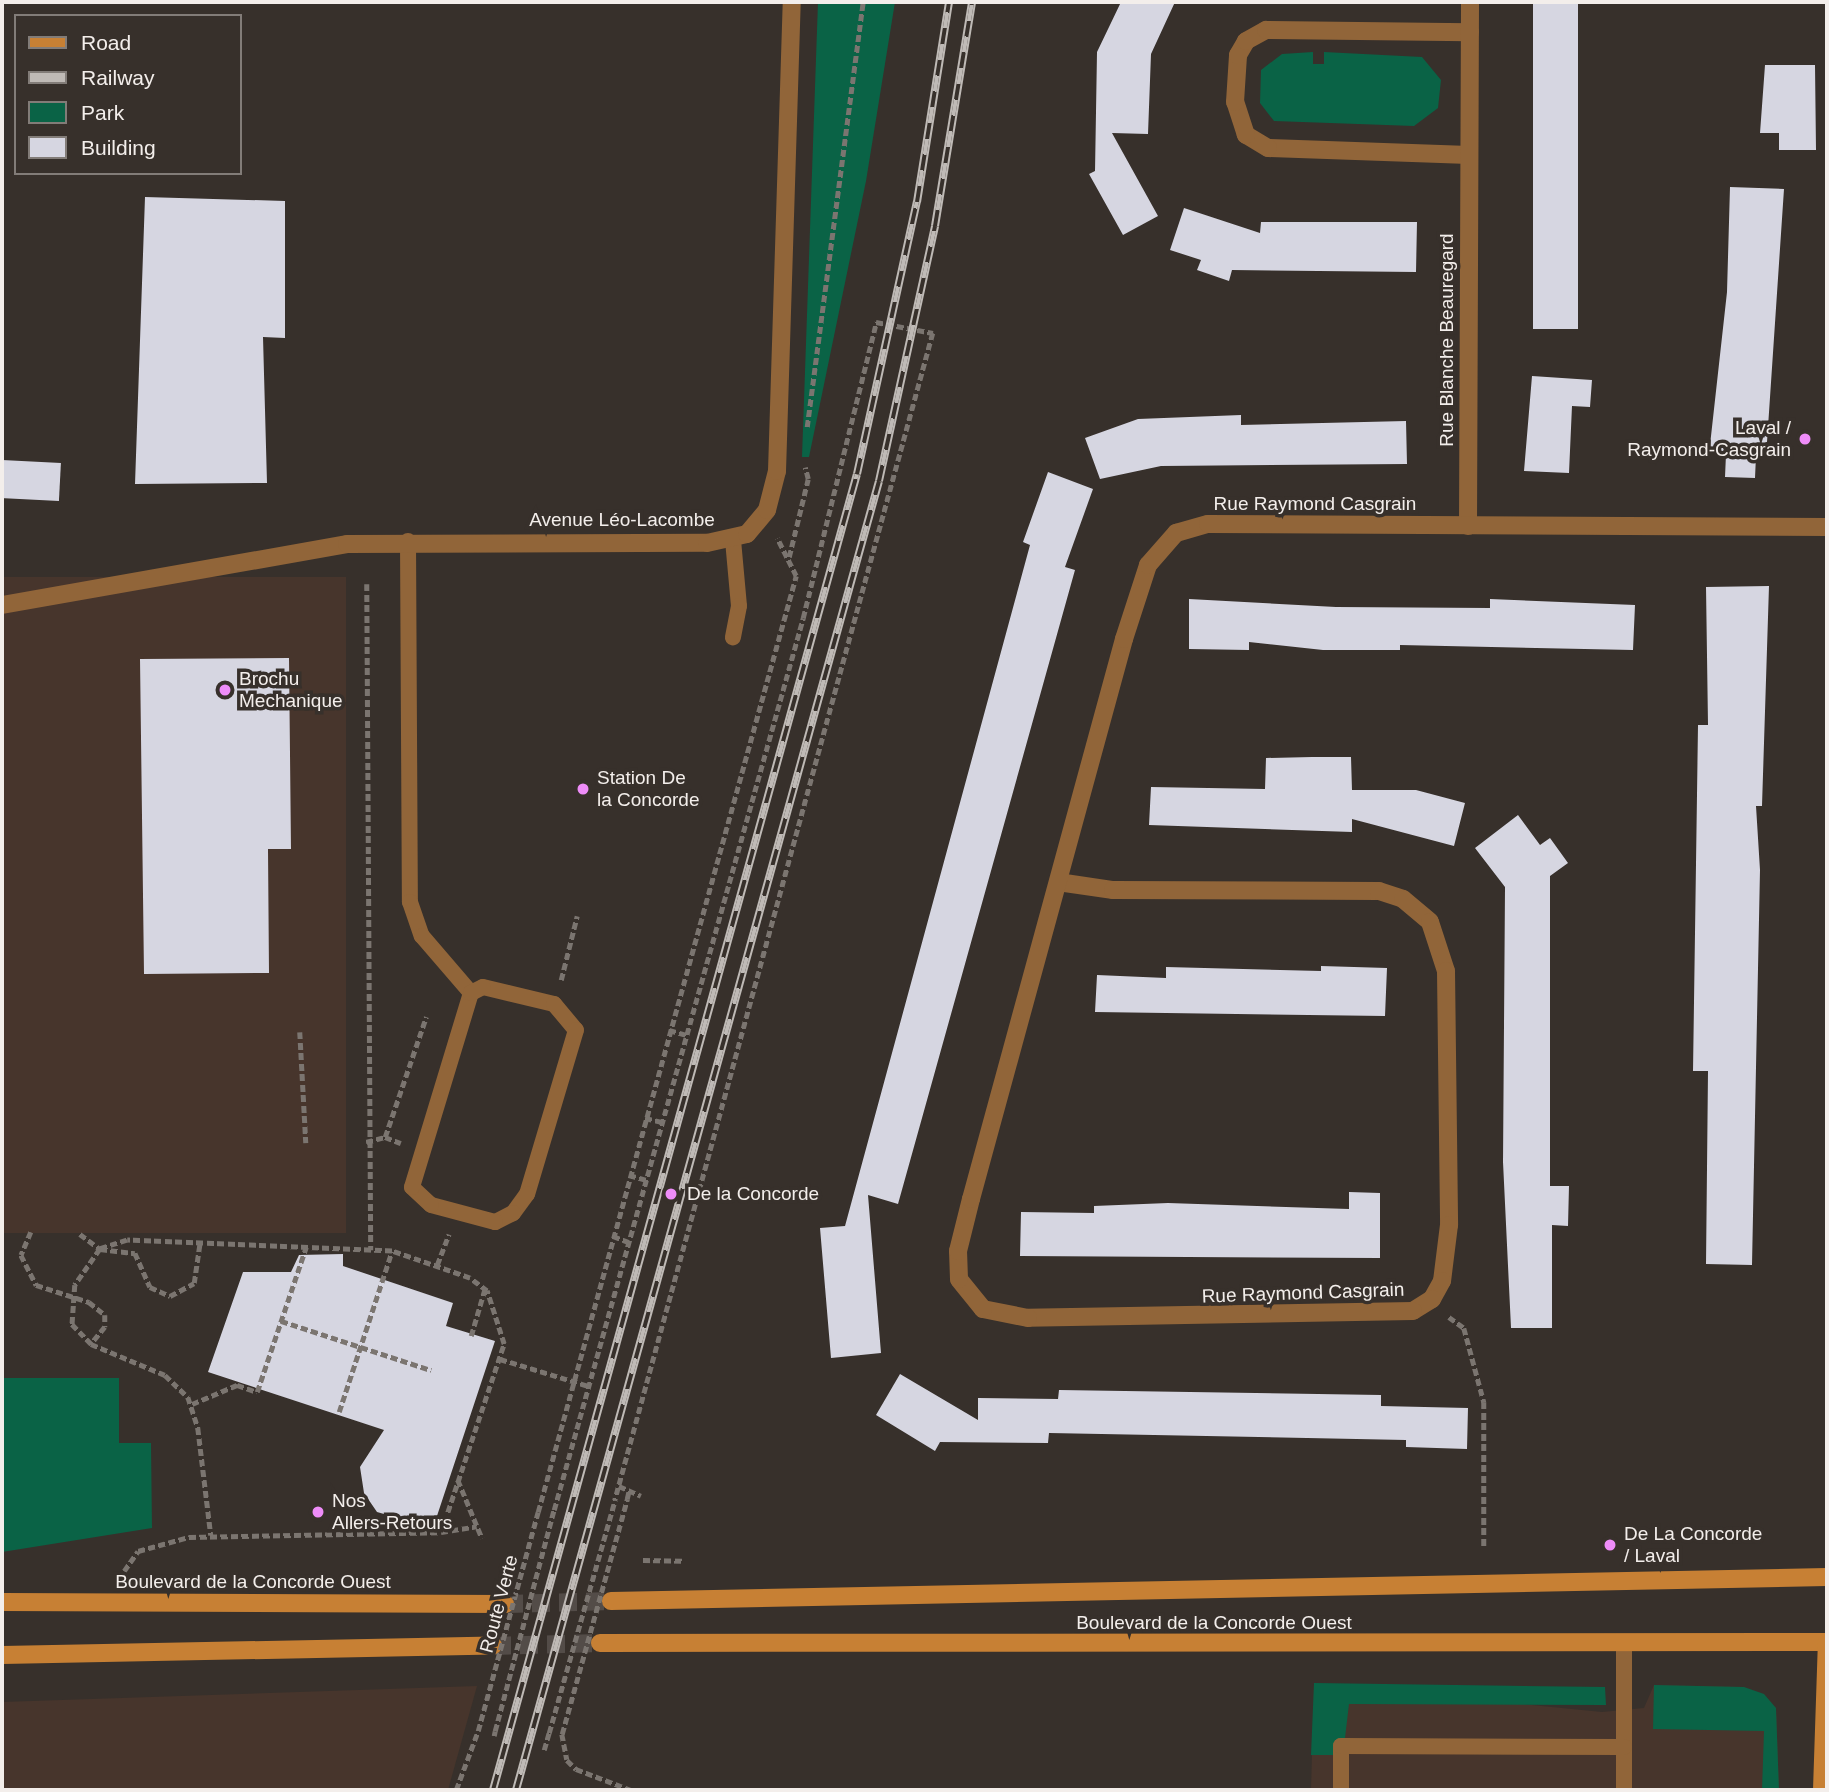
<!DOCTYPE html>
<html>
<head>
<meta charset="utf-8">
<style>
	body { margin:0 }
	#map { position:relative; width:1829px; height:1792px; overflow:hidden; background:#37302b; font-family:Helvetica,sans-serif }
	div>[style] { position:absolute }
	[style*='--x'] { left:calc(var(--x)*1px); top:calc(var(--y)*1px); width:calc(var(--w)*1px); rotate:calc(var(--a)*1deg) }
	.commercial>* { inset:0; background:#47352c; transform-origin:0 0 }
	.green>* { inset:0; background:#0a6346 }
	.building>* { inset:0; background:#d6d6e1; transform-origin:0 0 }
	.secondary-tunnel>* { height:18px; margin-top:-9px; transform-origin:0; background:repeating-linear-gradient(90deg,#534c48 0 18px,transparent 0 27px) }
	.path>* { height:4.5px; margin-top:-2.25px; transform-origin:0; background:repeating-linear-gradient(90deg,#7b7570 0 7px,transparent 0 10.5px) }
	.lane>* { height:16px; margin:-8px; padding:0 8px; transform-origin:8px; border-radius:8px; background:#916539 }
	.street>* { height:18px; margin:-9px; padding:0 9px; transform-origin:9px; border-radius:9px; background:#916539 }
	.secondary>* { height:18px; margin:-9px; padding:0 9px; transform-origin:9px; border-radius:9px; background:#c78034 }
	.rail>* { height:8px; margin-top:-4px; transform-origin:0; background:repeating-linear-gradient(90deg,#37302b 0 16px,#bfbab6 0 32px); box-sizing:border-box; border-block:2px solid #bfbab6 }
	.path-bridge>* { height:4.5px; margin-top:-2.25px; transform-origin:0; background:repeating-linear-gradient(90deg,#7b7570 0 7px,transparent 0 10.5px) }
	.dots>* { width:19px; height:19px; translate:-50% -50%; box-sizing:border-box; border:4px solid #37302b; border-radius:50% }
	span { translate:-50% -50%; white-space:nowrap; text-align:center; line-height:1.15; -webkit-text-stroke:7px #37302b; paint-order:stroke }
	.street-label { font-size:19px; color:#f3eeeb }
	.poi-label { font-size:19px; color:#f3eeeb }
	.right { translate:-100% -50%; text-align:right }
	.left { translate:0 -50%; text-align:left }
	.frame { position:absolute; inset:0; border:4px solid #f3eeeb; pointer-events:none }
	.legend { position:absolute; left:14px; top:14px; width:228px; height:161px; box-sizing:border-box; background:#37302b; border:2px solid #827c78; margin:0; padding:9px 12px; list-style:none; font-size:21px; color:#f3eeeb }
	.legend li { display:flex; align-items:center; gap:14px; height:35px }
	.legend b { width:35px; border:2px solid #827c78 }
</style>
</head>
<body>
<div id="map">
	<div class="commercial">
		<div style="left:346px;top:577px;width:656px;height:350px;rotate:90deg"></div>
		<div style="clip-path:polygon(1314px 1683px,1602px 1712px,1644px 1708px,1654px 1685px,1744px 1687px,1776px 1708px,1779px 1790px,1311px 1790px)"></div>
		<div style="clip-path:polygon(477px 1686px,448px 1790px,2px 1790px,2px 1702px)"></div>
	</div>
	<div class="green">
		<div style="clip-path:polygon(818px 2px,895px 2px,866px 181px,809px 457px,802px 457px)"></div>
		<div style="clip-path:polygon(1313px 52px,1313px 64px,1324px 64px,1324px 52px,1422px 57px,1441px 80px,1438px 108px,1414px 126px,1274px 121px,1260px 103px,1261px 70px,1282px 54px)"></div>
		<div style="clip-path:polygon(2px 1378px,119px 1378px,119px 1443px,151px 1443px,152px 1528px,2px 1552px)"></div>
		<div style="clip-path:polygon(1314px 1683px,1605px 1687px,1606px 1705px,1349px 1704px,1343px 1755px,1311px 1755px)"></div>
		<div style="clip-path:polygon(1654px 1685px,1744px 1687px,1764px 1694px,1776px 1708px,1779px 1790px,1762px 1790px,1764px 1731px,1653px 1729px)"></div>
	</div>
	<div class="building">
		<div style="clip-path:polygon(1121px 2px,1175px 2px,1151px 54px,1148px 134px,1112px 133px,1158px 216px,1123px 235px,1089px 174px,1095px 171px,1097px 52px)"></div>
		<div style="left:1533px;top:2px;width:45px;height:327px"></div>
		<div style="clip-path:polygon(1765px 65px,1815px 65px,1816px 150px,1779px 150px,1779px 133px,1760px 133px)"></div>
		<div style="clip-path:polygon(1730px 187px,1784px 189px,1766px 457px,1756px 456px,1755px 478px,1725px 477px,1726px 454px,1709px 454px,1727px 292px)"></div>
		<div style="clip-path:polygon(145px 197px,285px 201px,285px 338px,263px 337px,267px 483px,135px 484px)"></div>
		<div style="clip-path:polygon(1184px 208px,1260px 233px,1261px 222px,1417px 222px,1416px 272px,1232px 270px,1229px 281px,1197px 270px,1201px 260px,1170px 250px)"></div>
		<div style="clip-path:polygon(1532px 376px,1592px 380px,1590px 407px,1572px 406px,1569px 473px,1524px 471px)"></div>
		<div style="clip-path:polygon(1241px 415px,1241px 425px,1406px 421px,1407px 464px,1161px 466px,1100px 479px,1085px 438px,1138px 419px)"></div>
		<div style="left:2px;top:460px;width:59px;height:38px;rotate:3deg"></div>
		<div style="clip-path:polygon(1048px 472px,1093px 489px,1065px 567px,1075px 570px,898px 1204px,868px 1195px,881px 1353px,831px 1358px,820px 1228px,845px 1226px,1030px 545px,1023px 542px)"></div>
		<div style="clip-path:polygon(1769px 586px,1762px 806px,1756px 806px,1760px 870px,1752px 1265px,1706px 1264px,1708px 1071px,1693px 1071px,1698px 725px,1708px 725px,1706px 587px)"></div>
		<div style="clip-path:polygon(1189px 599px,1336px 607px,1490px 608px,1490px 599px,1635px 605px,1633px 650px,1400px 645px,1400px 650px,1323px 650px,1249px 642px,1249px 650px,1189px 649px)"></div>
		<div style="clip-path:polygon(289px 658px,291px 849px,268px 849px,269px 973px,144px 974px,140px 659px)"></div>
		<div style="clip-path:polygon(1312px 757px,1351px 757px,1352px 790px,1416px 790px,1465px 803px,1454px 846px,1352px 819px,1352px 832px,1149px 825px,1151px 787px,1265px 789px,1266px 758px)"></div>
		<div style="clip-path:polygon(1518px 815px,1540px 845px,1550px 838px,1568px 863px,1550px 876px,1550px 1186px,1569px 1186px,1568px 1226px,1552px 1225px,1552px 1328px,1511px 1328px,1503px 1162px,1505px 887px,1475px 848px)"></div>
		<div style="clip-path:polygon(1321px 966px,1387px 968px,1385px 1016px,1095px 1012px,1097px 975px,1166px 978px,1166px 967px,1321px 971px)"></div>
		<div style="clip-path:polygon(1349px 1192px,1380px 1193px,1380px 1258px,1020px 1256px,1021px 1212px,1094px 1213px,1094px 1206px,1168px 1203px,1349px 1209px)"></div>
		<div style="clip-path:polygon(343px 1254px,343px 1266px,453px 1303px,446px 1326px,495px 1341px,433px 1528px,377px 1512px,364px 1493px,360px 1467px,384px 1430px,208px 1372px,243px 1272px,291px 1272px,299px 1255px)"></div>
		<div style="clip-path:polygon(900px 1374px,978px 1420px,978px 1398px,1058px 1399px,1059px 1390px,1381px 1395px,1381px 1406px,1468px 1408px,1467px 1449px,1406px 1447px,1406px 1440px,1049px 1433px,1048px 1443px,940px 1442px,935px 1451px,876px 1415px)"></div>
	</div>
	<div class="secondary-tunnel">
		<div style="--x:505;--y:1604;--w:106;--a:-1.6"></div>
		<div style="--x:493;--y:1646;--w:107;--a:-1.6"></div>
	</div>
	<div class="path">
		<div style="--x:807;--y:427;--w:429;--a:-82.5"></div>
		<div style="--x:789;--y:557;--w:80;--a:-76.3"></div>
		<div style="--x:808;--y:479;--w:12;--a:-104"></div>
		<div style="--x:367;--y:584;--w:666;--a:89.66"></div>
		<div style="--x:561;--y:980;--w:66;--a:-76"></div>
		<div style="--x:669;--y:1030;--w:18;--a:16"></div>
		<div style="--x:300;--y:1032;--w:111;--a:86.9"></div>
		<div style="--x:645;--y:1118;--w:17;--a:13"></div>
		<div style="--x:385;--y:1137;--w:17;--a:21"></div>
		<div style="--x:366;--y:1142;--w:20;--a:-15"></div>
		<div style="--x:385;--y:1137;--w:127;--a:-71.1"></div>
		<div style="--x:629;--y:1175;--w:18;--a:16"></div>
		<div style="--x:31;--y:1232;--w:25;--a:113"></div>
		<div style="--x:21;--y:1255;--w:34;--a:63"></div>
		<div style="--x:36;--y:1285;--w:56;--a:17.8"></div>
		<div style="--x:89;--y:1302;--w:21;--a:39"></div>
		<div style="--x:105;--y:1315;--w:12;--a:90"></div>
		<div style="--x:105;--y:1327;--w:22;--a:129"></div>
		<div style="--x:80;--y:1234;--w:25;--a:37"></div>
		<div style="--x:100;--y:1249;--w:35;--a:7"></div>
		<div style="--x:135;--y:1253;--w:37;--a:66"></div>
		<div style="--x:150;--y:1287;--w:22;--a:24"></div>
		<div style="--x:170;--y:1296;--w:27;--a:-28"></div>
		<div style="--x:194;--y:1283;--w:41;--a:-81.7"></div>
		<div style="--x:613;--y:1236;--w:17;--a:21"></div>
		<div style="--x:437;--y:1265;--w:33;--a:-69"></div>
		<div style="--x:1449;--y:1317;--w:19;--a:36"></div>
		<div style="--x:1464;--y:1328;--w:77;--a:74.9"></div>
		<div style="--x:1484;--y:1402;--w:144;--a:90"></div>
		<div style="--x:281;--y:1321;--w:158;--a:18.1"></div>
		<div style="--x:471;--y:1336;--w:50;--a:-73.7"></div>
		<div style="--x:500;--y:1359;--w:93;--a:16.9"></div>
		<div style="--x:192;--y:1404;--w:49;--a:-22.9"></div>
		<div style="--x:237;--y:1385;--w:21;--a:19"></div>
		<div style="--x:257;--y:1392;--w:153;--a:-71.3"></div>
		<div style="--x:339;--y:1412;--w:169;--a:-71.8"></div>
		<div style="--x:458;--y:1480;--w:63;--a:67.5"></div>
		<div style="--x:619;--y:1486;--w:24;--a:24"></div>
		<div style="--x:627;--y:1499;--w:9;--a:-77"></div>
		<div style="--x:554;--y:1510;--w:926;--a:-74.4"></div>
		<div style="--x:803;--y:618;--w:305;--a:-76.1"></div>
		<div style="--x:876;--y:322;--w:58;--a:10.9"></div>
		<div style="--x:933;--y:333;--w:1210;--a:105.24"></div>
		<div style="--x:538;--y:1512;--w:971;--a:-74.59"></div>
		<div style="--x:796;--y:576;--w:42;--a:-116.6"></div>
		<div style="--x:408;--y:1520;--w:12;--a:76"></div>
		<div style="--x:441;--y:1532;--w:36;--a:-9"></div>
		<div style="--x:643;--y:1560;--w:39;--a:1"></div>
		<div style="--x:124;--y:1571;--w:24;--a:-55"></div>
		<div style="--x:138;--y:1551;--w:53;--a:-15.4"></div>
		<div style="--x:189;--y:1537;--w:252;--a:-1.1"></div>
		<div style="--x:441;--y:1532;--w:198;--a:-71.5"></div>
		<div style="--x:504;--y:1344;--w:56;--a:-107.8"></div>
		<div style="--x:487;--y:1291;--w:21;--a:-143"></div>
		<div style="--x:470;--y:1278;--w:83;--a:-160.9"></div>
		<div style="--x:392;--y:1251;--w:265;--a:-177.6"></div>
		<div style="--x:127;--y:1240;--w:28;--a:162"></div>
		<div style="--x:100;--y:1249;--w:44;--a:124.8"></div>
		<div style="--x:75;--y:1285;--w:39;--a:94"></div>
		<div style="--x:72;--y:1324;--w:28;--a:46"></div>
		<div style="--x:91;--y:1344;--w:80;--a:22.7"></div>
		<div style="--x:165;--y:1375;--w:32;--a:44"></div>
		<div style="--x:188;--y:1397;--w:33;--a:72"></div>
		<div style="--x:198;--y:1428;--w:108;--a:83.1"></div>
		<div style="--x:562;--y:1734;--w:26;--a:79"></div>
		<div style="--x:567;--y:1760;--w:13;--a:45"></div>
		<div style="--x:576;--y:1769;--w:59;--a:20.9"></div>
		<div style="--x:494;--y:1736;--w:5;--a:-79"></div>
		<div style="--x:544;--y:1750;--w:18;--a:-74"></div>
		<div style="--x:456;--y:1790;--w:63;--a:-69.6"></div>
	</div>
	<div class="lane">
		<div style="--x:733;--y:540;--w:66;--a:84.8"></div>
		<div style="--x:739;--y:606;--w:32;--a:101"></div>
		<div style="--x:408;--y:541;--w:361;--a:89.7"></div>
		<div style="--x:410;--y:902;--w:36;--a:71"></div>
		<div style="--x:422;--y:936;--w:75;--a:49.3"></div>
		<div style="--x:483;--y:987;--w:73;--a:13.5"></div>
		<div style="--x:554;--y:1004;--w:34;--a:50"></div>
		<div style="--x:576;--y:1030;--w:171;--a:106.6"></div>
		<div style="--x:527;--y:1194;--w:24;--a:126"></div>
		<div style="--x:513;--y:1213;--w:20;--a:153"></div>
		<div style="--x:495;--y:1222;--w:66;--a:-165.1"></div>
		<div style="--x:431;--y:1205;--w:26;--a:-137"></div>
		<div style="--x:412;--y:1187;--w:203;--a:-73.1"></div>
		<div style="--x:471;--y:993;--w:13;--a:-27"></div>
		<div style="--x:1624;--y:1642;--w:148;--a:90"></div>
		<div style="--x:1341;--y:1790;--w:44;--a:-90"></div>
		<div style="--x:1341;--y:1746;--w:283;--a:0.2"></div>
	</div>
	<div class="street">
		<div style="--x:1469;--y:155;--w:201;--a:-178"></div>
		<div style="--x:1268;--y:148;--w:26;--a:-149"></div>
		<div style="--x:1246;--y:135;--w:35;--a:-108"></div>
		<div style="--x:1235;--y:102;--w:47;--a:-86.3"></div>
		<div style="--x:1238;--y:55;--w:16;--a:-60"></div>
		<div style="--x:1246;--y:41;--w:23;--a:-29"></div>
		<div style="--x:1266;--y:30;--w:204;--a:0.6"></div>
		<div style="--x:1468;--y:526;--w:524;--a:-89.78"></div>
		<div style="--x:2;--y:605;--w:350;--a:-10"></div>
		<div style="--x:347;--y:544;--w:360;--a:-0.2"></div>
		<div style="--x:707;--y:543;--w:41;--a:-12.7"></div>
		<div style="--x:747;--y:534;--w:31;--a:-50"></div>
		<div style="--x:767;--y:510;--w:40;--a:-75.6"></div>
		<div style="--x:777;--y:471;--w:469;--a:-88.2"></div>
		<div style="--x:1058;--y:882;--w:56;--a:8.3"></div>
		<div style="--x:1113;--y:890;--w:266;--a:0.2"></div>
		<div style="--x:1379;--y:891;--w:25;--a:18"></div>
		<div style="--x:1403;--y:899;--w:35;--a:40"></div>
		<div style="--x:1430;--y:922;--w:52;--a:71.9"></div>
		<div style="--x:1446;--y:971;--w:254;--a:89.3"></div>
		<div style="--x:1449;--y:1225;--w:56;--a:97.1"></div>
		<div style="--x:1442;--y:1281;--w:21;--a:119"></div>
		<div style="--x:1432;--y:1299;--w:22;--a:148"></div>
		<div style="--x:1413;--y:1311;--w:385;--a:179"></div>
		<div style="--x:1028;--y:1318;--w:46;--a:-168.7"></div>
		<div style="--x:983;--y:1309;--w:38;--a:-129"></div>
		<div style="--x:959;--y:1279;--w:28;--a:-92"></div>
		<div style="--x:958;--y:1251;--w:54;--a:-76"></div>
		<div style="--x:971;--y:1199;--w:581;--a:-74.72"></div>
		<div style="--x:1124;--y:639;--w:78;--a:-72"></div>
		<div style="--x:1148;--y:565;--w:43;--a:-48.8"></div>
		<div style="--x:1176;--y:533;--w:33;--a:-16"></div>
		<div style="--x:1208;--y:524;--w:619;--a:0.28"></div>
	</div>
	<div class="secondary">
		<div style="--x:611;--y:1601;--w:1216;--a:-1.13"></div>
		<div style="--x:2;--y:1602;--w:503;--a:0.23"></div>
		<div style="--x:600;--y:1643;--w:1227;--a:-0.05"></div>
		<div style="--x:2;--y:1655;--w:491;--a:-1.1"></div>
		<div style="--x:1822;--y:1790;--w:148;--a:-88.1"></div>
	</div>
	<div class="rail">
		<div style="--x:493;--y:1790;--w:1365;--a:-74.54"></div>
		<div style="--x:857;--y:474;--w:279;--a:-77.6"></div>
		<div style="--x:917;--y:202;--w:203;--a:-80.9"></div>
		<div style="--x:516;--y:1790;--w:1358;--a:-74.5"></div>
		<div style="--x:879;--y:481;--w:261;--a:-77.6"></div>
		<div style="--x:935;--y:226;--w:227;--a:-80.6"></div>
	</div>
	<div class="path-bridge">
		<div style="--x:478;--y:1731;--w:227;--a:-74.7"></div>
		<div style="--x:495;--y:1731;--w:229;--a:-75.1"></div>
		<div style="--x:549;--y:1733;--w:242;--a:-74.2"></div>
		<div style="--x:562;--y:1734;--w:244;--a:-74.5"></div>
	</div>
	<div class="dots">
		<div style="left:1805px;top:439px;background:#ee8cf8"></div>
		<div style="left:225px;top:690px;background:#ee8cf8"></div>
		<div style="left:583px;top:789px;background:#ee8cf8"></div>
		<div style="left:671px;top:1194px;background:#ee8cf8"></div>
		<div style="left:318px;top:1512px;background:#ee8cf8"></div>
		<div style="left:1610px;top:1545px;background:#ee8cf8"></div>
	</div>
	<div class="street-label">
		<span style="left:1447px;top:340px;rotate:-90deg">Rue Blanche Beauregard</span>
		<span style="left:1315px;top:504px">Rue Raymond Casgrain</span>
		<span style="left:622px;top:520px">Avenue Léo-Lacombe</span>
		<span style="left:1303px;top:1293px;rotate:-2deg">Rue Raymond Casgrain</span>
		<span style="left:253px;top:1582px">Boulevard de la Concorde Ouest</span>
		<span style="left:499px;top:1604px;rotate:-75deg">Route Verte</span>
		<span style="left:1214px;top:1623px">Boulevard de la Concorde Ouest</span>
	</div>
	<div class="poi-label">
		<span class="right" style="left:1791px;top:439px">Laval /<br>Raymond-Casgrain</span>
		<span class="left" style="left:239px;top:690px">Brochu<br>Mechanique</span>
		<span class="left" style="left:597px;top:789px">Station De<br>la Concorde</span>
		<span class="left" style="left:687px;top:1194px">De la Concorde</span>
		<span class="left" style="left:332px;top:1512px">Nos<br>Allers-Retours</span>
		<span class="left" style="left:1624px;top:1545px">De La Concorde<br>/ Laval</span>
	</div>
	<div class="frame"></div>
	<ul class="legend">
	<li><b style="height:9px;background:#c78034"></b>Road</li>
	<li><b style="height:9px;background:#bfbab6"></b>Railway</li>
	<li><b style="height:19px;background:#0a6346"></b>Park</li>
	<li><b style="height:19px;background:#d6d6e1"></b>Building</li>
	</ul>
</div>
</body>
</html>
